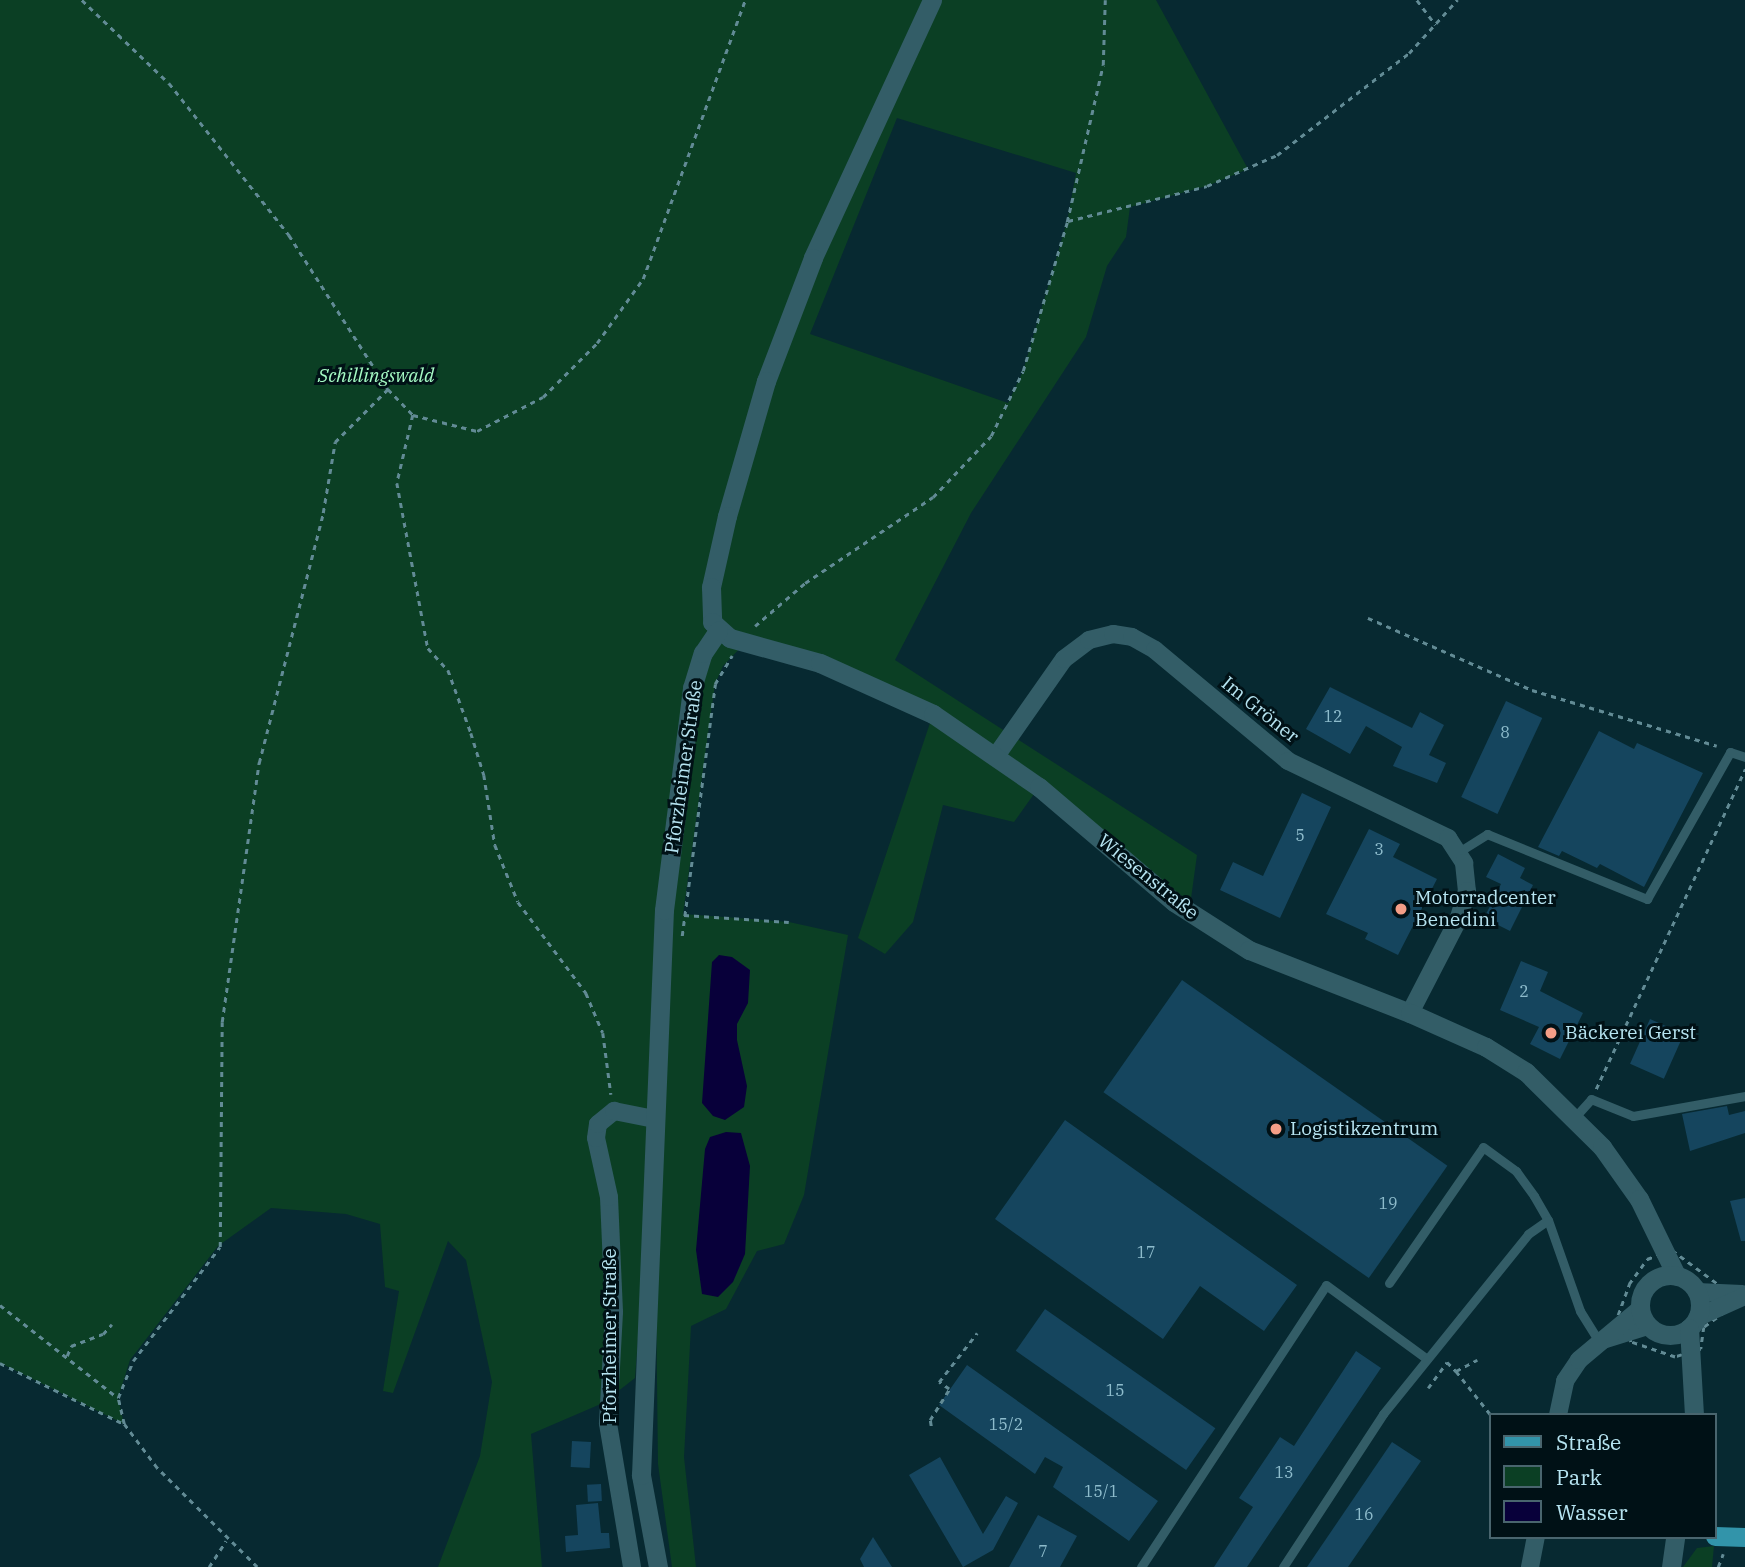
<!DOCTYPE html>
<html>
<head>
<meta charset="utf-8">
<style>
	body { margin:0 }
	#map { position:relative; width:1745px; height:1567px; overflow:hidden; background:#072931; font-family:"IBM Plex Serif",serif }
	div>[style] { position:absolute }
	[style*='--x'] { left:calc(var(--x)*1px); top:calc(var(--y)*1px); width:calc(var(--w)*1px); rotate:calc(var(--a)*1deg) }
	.green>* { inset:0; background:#0b3f24 }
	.water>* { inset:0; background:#08003a }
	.building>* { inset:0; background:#15455e; transform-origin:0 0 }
	.path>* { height:2.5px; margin-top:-1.25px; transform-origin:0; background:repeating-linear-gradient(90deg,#628b95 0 5px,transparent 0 10px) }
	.service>* { height:9px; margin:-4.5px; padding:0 4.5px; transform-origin:4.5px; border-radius:4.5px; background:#335d67 }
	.minor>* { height:18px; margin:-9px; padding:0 9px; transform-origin:9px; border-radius:9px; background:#335d67 }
	.tertiary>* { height:19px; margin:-9.5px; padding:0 9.5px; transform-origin:9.5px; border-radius:9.5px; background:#335d67 }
	.tertiary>.ring { margin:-9.5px; padding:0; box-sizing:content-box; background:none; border:19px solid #335d67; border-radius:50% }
	.primary>* { height:19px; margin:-9.5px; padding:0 9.5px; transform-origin:9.5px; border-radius:9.5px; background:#3294aa }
	.dots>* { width:19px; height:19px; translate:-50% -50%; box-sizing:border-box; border:4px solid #001116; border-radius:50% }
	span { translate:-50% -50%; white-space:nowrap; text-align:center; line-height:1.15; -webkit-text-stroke:6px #001116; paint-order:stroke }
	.number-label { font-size:16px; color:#8ebccc }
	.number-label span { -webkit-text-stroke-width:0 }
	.park-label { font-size:19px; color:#a5fbc5; font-style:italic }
	.street-label { font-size:19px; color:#b6e4f1 }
	.poi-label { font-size:19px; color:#b6e4f1 }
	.left { translate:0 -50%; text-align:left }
	.legend { position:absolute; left:1489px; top:1413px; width:228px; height:126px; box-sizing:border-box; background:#001116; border:2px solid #49656e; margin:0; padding:9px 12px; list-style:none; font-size:21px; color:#b6e4f1 }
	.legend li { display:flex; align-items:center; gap:14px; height:35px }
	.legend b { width:35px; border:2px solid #49656e }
</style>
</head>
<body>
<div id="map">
	<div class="green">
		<div style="clip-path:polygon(evenodd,0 0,1156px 0,1248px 169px,1207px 186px,1130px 207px,1126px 237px,1107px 266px,1086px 337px,971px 513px,895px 660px,1197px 855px,1189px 913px,1039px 787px,1014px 822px,943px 805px,913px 922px,885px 954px,858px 938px,933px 714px,746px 642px,723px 666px,715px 684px,683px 914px,789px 922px,848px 935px,804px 1195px,784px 1244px,757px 1251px,726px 1309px,691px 1326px,684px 1457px,696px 1567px,672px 1567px,658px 1464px,654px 1130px,635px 1378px,603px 1403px,531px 1434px,542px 1567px,438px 1567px,480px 1456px,492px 1382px,466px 1260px,448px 1241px,393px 1393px,383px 1391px,399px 1291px,385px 1287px,380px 1224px,346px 1214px,271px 1208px,218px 1246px,130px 1360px,118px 1398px,124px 1424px,0 1363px,0 0,897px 118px,1076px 173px,1067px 222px,1023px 371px,1008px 403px,810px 334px,897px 118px)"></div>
		<div style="clip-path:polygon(1714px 1546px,1712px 1567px,1683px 1567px,1697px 1548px)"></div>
	</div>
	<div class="water">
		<div style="clip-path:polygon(719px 955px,732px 957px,750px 970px,748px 1003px,737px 1024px,737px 1040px,747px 1086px,744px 1107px,725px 1120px,713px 1116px,702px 1103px,712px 962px)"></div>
		<div style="clip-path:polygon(726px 1132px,741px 1133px,750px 1166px,745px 1254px,733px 1282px,718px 1297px,702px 1294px,696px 1250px,705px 1149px,710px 1137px)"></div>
	</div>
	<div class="building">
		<div style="clip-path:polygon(1330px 687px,1412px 728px,1420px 712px,1444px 725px,1429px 755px,1446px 763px,1437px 783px,1393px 766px,1402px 747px,1366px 726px,1350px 754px,1306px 729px)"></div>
		<div style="left:1506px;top:701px;width:40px;height:106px;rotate:25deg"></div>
		<div style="clip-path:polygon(1599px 731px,1634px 749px,1637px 743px,1703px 773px,1644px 887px,1600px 864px,1597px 868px,1562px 851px,1559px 856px,1538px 847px)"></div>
		<div style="clip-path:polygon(1302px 793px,1331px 807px,1280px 918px,1220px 890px,1233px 862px,1263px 876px)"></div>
		<div style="clip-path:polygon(1369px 829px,1400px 844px,1393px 857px,1437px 879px,1398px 955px,1365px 939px,1368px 933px,1326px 914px)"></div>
		<div style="clip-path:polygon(1498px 854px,1525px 868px,1520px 878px,1533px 885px,1510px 931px,1484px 918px,1501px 884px,1486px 877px)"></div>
		<div style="clip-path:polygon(1521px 961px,1548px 972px,1540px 991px,1583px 1013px,1560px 1059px,1530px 1044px,1539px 1027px,1500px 1010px)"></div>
		<div style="left:1182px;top:980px;width:324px;height:137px;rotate:35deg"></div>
		<div style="left:1650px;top:1019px;width:37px;height:49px;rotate:24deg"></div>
		<div style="clip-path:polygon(1727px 1106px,1729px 1115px,1745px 1111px,1745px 1133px,1690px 1151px,1682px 1114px)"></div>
		<div style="clip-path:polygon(1065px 1120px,1297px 1285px,1264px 1331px,1200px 1286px,1163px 1339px,995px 1219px)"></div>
		<div style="clip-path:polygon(1745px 1198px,1745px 1241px,1741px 1241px,1730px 1201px)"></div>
		<div style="left:1045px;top:1309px;width:208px;height:51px;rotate:35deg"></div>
		<div style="clip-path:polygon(1356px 1351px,1381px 1368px,1247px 1567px,1214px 1567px,1253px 1507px,1239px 1498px,1280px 1437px,1294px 1446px)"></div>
		<div style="clip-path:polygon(967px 1365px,1158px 1501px,1129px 1541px,1053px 1487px,1063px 1467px,1045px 1457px,1035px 1474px,939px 1405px)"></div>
		<div style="left:572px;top:1441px;width:19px;height:26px;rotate:3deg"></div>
		<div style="clip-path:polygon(1392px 1442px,1421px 1461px,1348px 1567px,1307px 1567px)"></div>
		<div style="clip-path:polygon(940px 1457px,983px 1534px,1006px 1496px,1018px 1503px,993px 1550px,963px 1567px,909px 1475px)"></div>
		<div style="left:601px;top:1484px;width:17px;height:14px;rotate:87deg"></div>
		<div style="clip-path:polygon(598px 1503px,601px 1533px,609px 1533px,610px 1548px,566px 1552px,565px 1536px,578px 1535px,576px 1505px)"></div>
		<div style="clip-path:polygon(1038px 1515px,1077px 1536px,1060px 1567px,1009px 1567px)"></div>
		<div style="clip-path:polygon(873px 1537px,892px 1567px,864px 1567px,860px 1559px)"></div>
	</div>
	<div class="path">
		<div style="--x:82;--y:0;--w:120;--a:43.7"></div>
		<div style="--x:169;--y:83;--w:194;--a:51.7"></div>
		<div style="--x:289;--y:235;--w:183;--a:57.3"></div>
		<div style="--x:388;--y:389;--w:36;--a:46"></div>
		<div style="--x:413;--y:415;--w:66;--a:14"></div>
		<div style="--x:477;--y:431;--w:74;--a:-27.3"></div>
		<div style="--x:543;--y:397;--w:76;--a:-45"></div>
		<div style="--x:597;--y:343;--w:79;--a:-54.3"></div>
		<div style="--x:643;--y:279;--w:297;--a:-69.9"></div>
		<div style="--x:1417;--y:0;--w:31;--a:53"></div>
		<div style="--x:1068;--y:221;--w:143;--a:-14.1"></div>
		<div style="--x:1207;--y:186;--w:77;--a:-23.9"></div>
		<div style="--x:1277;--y:155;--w:167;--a:-37.7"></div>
		<div style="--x:1409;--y:53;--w:72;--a:-47.8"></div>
		<div style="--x:413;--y:415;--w:70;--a:103.2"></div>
		<div style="--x:397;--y:483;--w:168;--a:79.4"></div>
		<div style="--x:428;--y:648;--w:30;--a:48"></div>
		<div style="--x:448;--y:670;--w:67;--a:69.9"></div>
		<div style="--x:471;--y:733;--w:44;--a:72.8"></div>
		<div style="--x:484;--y:775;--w:71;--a:81.1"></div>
		<div style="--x:495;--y:845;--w:61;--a:68"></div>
		<div style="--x:518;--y:902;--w:114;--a:53.2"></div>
		<div style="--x:586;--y:993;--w:43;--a:67"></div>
		<div style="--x:603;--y:1033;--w:62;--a:82.5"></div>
		<div style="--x:1368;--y:618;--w:179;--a:23.7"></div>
		<div style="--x:1532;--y:690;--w:193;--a:16.8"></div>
		<div style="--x:755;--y:626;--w:66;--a:-40.7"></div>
		<div style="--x:805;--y:583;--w:154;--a:-33.9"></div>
		<div style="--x:933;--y:497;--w:84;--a:-46.4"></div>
		<div style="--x:991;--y:436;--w:72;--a:-63.8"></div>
		<div style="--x:1023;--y:371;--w:155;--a:-73.5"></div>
		<div style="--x:1067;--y:222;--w:161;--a:-77.1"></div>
		<div style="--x:1103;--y:65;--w:65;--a:-88.2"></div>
		<div style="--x:684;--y:915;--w:105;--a:3.8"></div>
		<div style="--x:682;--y:936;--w:254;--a:-82.5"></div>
		<div style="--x:715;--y:684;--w:33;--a:-59"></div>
		<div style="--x:1596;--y:1089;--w:353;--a:-65"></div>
		<div style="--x:1672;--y:1250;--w:57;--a:36.5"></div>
		<div style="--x:1718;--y:1284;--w:29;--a:76"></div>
		<div style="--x:1725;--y:1312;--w:26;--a:144"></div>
		<div style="--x:1704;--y:1327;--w:22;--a:98"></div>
		<div style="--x:1701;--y:1349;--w:27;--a:163"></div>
		<div style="--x:1675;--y:1357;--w:46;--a:-161.2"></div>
		<div style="--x:1631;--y:1342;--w:30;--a:-116"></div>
		<div style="--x:1618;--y:1315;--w:33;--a:-70"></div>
		<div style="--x:1629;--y:1284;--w:31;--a:-54"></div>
		<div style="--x:1647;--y:1259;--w:27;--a:-20"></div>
		<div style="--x:0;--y:1305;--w:150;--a:38.2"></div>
		<div style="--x:67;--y:1356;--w:11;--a:-68"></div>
		<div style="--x:71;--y:1346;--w:34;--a:-21"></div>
		<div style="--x:103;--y:1334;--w:13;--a:-48"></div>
		<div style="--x:0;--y:1363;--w:138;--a:26.2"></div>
		<div style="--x:1456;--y:1371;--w:56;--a:51.5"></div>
		<div style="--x:1428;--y:1388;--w:32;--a:-54"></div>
		<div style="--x:1447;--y:1362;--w:13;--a:45"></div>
		<div style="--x:1456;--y:1371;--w:24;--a:-28"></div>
		<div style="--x:931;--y:1426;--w:6;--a:-99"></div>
		<div style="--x:930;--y:1420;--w:36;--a:-58"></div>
		<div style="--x:949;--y:1389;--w:12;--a:-145"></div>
		<div style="--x:939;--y:1382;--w:62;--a:-52.2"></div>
		<div style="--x:209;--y:1567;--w:31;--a:-57"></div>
		<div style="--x:257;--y:1567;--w:141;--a:-135.3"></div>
		<div style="--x:157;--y:1468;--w:55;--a:-126.9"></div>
		<div style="--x:124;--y:1424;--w:27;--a:-103"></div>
		<div style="--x:118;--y:1398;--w:40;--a:-68"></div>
		<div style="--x:133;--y:1361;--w:143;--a:-52.7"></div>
		<div style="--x:220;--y:1247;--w:225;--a:-89.5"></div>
		<div style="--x:222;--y:1022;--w:262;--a:-81.9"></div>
		<div style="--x:259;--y:763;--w:258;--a:-75.6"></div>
		<div style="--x:323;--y:513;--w:72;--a:-80.4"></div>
		<div style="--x:335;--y:442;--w:75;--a:-45"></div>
		<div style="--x:1718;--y:1567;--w:14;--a:-69"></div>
	</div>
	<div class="service">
		<div style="--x:1457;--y:853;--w:36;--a:-32"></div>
		<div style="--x:1487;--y:834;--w:173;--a:22.1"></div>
		<div style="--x:1647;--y:899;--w:169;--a:-60.5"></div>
		<div style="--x:1730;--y:752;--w:16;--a:18"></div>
		<div style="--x:1575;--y:1117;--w:24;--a:-48"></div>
		<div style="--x:1591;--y:1099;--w:45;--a:22"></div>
		<div style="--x:1633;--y:1116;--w:114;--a:-10.1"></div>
		<div style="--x:1389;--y:1283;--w:165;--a:-55.3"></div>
		<div style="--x:1483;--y:1147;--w:41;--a:36"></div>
		<div style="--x:1516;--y:1171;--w:31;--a:54"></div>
		<div style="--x:1534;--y:1196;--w:28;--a:60"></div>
		<div style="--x:1548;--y:1220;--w:96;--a:70.6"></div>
		<div style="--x:1580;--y:1311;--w:36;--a:58"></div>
		<div style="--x:1141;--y:1567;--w:337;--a:-56.7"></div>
		<div style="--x:1326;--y:1285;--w:125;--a:36.2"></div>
		<div style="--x:1283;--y:1567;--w:183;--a:-56.8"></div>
		<div style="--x:1383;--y:1414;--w:231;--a:-51.1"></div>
		<div style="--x:1528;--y:1234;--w:24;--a:-35"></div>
	</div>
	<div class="minor">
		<div style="--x:996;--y:756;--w:118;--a:-55"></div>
		<div style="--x:1064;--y:659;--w:31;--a:-37"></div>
		<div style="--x:1089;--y:640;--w:25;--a:-14"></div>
		<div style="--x:1113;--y:634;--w:19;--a:9"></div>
		<div style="--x:1132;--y:637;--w:26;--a:29"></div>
		<div style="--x:1155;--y:650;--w:173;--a:39.8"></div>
		<div style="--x:1288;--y:761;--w:178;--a:25.7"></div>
		<div style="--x:1448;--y:838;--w:30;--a:57"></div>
		<div style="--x:1464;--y:863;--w:28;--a:84"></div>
		<div style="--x:1467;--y:891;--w:28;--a:107"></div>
		<div style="--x:1459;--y:918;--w:107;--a:117.3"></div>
		<div style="--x:1697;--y:1292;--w:45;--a:2.5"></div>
		<div style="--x:1698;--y:1317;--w:51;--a:-24.1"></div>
		<div style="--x:1603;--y:1340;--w:47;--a:-17.3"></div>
		<div style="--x:1558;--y:1415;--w:35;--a:-78"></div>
		<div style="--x:1565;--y:1381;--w:25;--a:-56"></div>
		<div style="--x:1579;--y:1360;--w:80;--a:-39.9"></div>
		<div style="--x:632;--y:1567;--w:146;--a:-99.5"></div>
		<div style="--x:608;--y:1423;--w:111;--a:-86.9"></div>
		<div style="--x:614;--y:1312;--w:115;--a:-92.5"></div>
		<div style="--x:609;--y:1197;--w:60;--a:-102.4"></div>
		<div style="--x:596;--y:1138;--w:14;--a:-82"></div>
		<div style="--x:598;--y:1124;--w:21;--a:-39"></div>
		<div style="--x:614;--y:1111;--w:41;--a:11.3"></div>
		<div style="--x:1530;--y:1567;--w:31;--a:-79"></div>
	</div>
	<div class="tertiary">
		<div style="--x:932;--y:0;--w:284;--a:114.8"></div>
		<div style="--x:813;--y:258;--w:132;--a:110.9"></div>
		<div style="--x:766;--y:381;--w:141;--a:106.1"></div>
		<div style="--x:727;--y:516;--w:73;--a:102.7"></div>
		<div style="--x:711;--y:587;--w:35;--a:88"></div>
		<div style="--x:712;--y:622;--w:24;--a:42"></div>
		<div style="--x:730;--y:638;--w:93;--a:15.5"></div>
		<div style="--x:820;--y:663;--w:124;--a:24.3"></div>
		<div style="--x:933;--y:714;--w:129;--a:34.6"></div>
		<div style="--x:1039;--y:787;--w:177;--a:40.4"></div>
		<div style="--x:1174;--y:902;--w:89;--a:32.6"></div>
		<div style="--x:1249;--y:950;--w:173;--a:21.4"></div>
		<div style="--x:1410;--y:1013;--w:83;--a:24.1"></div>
		<div style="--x:1486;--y:1047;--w:47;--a:32"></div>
		<div style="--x:1526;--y:1072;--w:107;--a:44.6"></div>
		<div style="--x:1602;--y:1147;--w:64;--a:54.6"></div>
		<div style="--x:1639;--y:1199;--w:85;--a:64"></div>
		<div class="ring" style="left:1640px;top:1275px;width:41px;height:41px"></div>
		<div style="--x:1689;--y:1328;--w:87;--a:86.7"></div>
		<div style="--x:658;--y:1567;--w:94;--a:-100.5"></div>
		<div style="--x:641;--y:1475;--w:565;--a:-87.67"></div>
		<div style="--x:664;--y:910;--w:224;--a:-82.8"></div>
		<div style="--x:692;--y:688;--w:37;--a:-73"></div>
		<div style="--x:703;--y:653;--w:27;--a:-56"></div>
		<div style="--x:1671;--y:1567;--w:30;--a:-82"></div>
	</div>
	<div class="primary">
		<div style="--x:1715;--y:1536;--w:30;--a:2"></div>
	</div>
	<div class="dots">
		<div style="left:1401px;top:909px;background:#f49e87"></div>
		<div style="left:1551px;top:1033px;background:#f49e87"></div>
		<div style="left:1276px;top:1129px;background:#f49e87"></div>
	</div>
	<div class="number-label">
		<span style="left:1333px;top:716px">12</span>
		<span style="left:1505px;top:732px">8</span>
		<span style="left:1300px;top:835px">5</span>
		<span style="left:1379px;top:849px">3</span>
		<span style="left:1524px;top:991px">2</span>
		<span style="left:1388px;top:1203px">19</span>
		<span style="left:1146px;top:1252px">17</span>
		<span style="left:1115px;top:1390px">15</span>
		<span style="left:1006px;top:1424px">15/2</span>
		<span style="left:1284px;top:1472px">13</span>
		<span style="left:1101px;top:1491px">15/1</span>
		<span style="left:1364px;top:1514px">16</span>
		<span style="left:1043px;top:1551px">7</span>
	</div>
	<div class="park-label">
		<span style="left:376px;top:376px">Schillingswald</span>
	</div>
	<div class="street-label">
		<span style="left:1260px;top:710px;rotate:39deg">Im Gröner</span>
		<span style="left:684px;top:767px;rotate:-82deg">Pforzheimer Straße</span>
		<span style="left:1148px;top:877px;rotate:39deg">Wiesenstraße</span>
		<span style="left:610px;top:1336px;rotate:-90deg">Pforzheimer Straße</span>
	</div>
	<div class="poi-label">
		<span class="left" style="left:1415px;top:909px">Motorradcenter<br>Benedini</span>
		<span class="left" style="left:1565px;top:1033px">Bäckerei Gerst</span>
		<span class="left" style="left:1290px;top:1129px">Logistikzentrum</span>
	</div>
	<ul class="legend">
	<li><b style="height:9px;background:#3294aa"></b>Straße</li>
	<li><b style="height:19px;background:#0b3f24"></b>Park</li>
	<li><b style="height:19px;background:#08003a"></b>Wasser</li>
	</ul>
</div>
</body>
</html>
